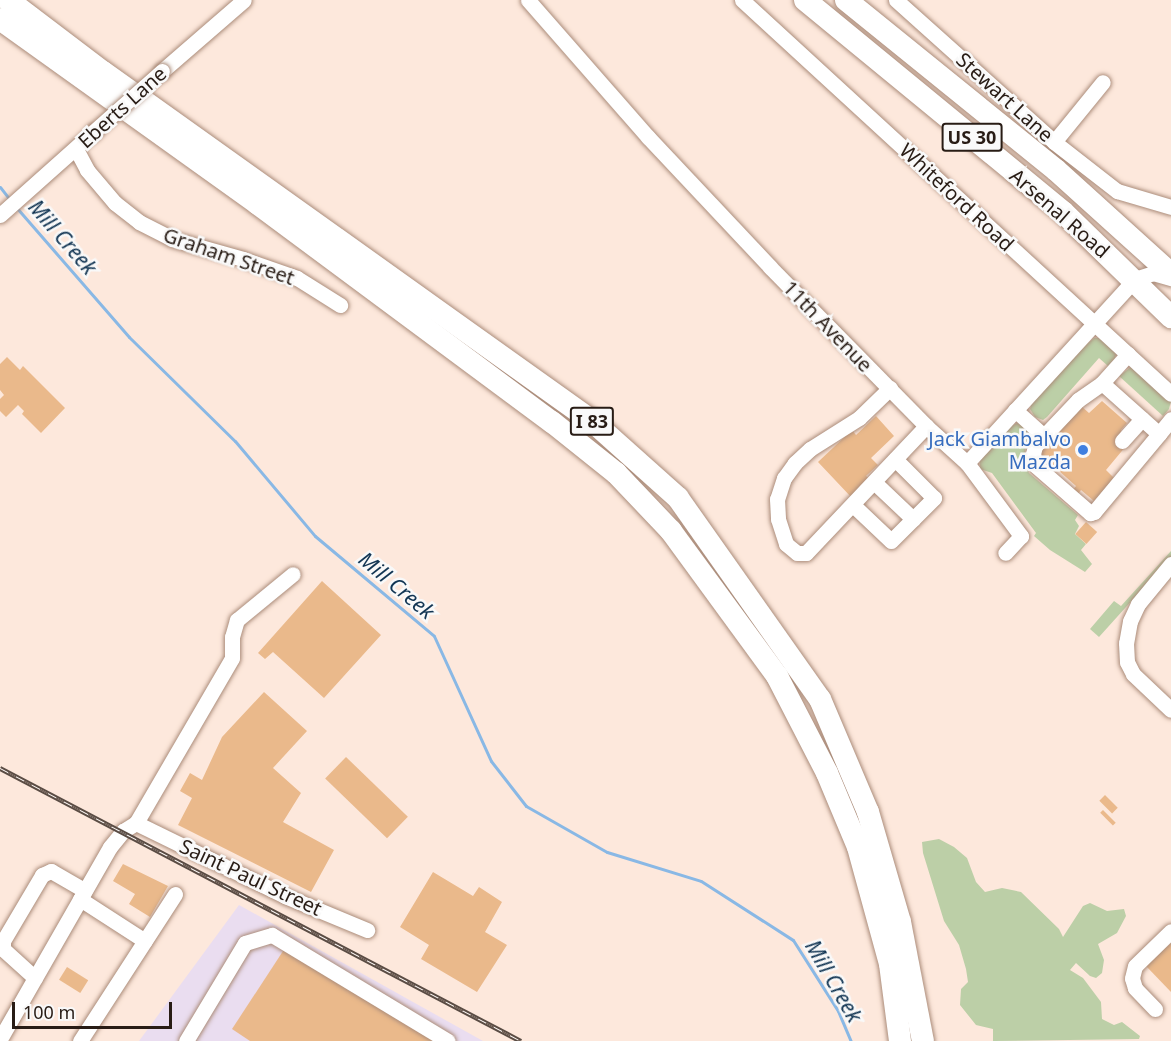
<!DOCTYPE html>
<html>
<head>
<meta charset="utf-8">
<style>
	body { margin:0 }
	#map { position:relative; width:1171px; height:1041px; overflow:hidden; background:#fde8dc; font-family:"Noto Sans",sans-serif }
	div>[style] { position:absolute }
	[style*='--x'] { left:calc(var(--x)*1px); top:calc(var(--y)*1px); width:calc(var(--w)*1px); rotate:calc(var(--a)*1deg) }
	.industrial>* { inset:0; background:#eaddf0 }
	.green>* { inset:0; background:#bccfa7 }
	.stream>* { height:3px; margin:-1.5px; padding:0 1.5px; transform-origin:1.5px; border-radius:1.5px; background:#89b8e5 }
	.building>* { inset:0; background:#eab98b; transform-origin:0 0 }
	.roads { filter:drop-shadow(0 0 2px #ab8c7a) drop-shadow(0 0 2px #ab8c7a) }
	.minor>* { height:15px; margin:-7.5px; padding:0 7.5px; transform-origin:7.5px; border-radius:7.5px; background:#fff }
	.highway>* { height:22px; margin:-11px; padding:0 11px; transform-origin:11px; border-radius:11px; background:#fff }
	.rail>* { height:5px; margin-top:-2.5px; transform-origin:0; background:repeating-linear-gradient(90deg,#f9f9f9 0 9px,#5a4c44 0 18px); box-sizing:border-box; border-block:2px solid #5a4c44 }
	.bridges { filter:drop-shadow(0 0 2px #ab8c7a) drop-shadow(0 0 2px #ab8c7a) }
	.minor-bridge>* { height:15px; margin:-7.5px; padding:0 7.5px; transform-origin:7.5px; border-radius:7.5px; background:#fff }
	.dots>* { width:16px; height:16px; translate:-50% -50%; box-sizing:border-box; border:3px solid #f9f9f9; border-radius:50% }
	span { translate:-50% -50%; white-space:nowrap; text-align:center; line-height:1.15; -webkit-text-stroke:5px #f9f9f9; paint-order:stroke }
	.shield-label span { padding:2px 4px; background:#f9f9f9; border:2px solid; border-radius:4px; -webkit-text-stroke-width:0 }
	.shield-label { font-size:18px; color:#281c15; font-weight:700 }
	.street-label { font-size:20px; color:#281c15 }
	.shop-label { font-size:20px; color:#366cbe }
	.right { translate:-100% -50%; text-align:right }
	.water-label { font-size:21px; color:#123553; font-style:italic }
	.scale { position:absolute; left:12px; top:1002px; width:160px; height:27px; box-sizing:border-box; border:3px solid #281c15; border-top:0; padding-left:8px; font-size:18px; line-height:21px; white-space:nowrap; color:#281c15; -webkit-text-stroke:4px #f9f9f9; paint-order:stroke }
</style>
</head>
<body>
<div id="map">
	<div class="industrial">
		<div style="clip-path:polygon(239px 905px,483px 1041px,139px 1041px)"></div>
	</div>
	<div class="green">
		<div style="clip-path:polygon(1094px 338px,1100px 338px,1116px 353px,1115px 358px,1108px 366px,1099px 358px,1047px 417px,1043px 420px,1035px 417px,1030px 409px,1032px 402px,1071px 358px)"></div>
		<div style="clip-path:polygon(1131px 367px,1171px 401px,1169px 409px,1163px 416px,1119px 376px)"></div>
		<div style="clip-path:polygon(1018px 423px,1028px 430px,1024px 461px,1029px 473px,1078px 515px,1075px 520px,1079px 526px,1075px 534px,1086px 544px,1081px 550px,1092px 564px,1085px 572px,1050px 550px,1034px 536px,1036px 533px,992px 473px,980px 469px,980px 459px,1010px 426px)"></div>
		<div style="clip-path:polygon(1171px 551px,1171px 557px,1099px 637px,1090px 629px,1114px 601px,1121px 606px)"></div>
		<div style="clip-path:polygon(939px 839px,954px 847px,967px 858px,976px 882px,985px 892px,1002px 888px,1021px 892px,1059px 929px,1063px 937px,1083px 906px,1090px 903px,1107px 911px,1124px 909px,1126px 916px,1117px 933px,1098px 944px,1104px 960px,1102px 973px,1096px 978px,1090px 976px,1076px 963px,1070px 970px,1083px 978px,1101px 1002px,1102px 1019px,1114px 1025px,1122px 1022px,1140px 1036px,1139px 1039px,993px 1041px,993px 1029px,976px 1025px,960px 1005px,961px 989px,968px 982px,966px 969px,959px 945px,944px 921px,923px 853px,922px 842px)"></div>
	</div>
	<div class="stream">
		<div style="--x:0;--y:187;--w:16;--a:52"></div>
		<div style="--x:16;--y:207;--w:172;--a:49"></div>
		<div style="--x:129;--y:337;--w:148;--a:44.5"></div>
		<div style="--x:235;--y:441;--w:124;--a:49.9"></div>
		<div style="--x:315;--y:536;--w:155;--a:40"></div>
		<div style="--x:434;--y:636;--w:137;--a:65.5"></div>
		<div style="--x:491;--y:761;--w:57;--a:52.1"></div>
		<div style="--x:526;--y:806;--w:93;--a:29.6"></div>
		<div style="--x:607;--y:852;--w:98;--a:17.1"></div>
		<div style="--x:701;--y:881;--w:109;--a:32.7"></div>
		<div style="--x:793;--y:940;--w:84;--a:57.6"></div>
		<div style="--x:838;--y:1011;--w:33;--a:67"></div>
	</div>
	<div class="building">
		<div style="clip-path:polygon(7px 357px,20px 370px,23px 366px,65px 408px,41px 433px,22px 414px,24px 411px,18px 405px,6px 417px,0 411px,0 399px,4px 395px,0 390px,0 364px)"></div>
		<div style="clip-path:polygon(1102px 401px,1127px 423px,1121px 430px,1126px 446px,1106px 470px,1114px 478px,1094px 501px,1081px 490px,1078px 494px,1073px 490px,1076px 486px,1039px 453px,1081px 406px,1089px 413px)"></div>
		<div style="clip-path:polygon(876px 416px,894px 436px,871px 458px,878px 465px,866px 476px,871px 480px,852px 498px,818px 462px,852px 430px,856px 435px)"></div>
		<div style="left:1086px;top:522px;width:15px;height:16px;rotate:42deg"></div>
		<div style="clip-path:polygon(322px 581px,381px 635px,324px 698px,273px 652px,265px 659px,258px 653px)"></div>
		<div style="clip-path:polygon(264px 692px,307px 731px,273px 768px,301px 793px,283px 822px,334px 850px,311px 892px,178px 825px,192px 798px,180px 791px,190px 773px,202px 780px,222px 737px)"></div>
		<div style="left:346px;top:757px;width:86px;height:30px;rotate:44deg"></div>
		<div style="left:1105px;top:795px;width:18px;height:8px;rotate:45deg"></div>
		<div style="left:1103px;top:810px;width:18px;height:4px;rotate:45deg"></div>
		<div style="clip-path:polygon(123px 864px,168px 886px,150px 917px,129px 904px,135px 894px,113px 881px)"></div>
		<div style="clip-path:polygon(433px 872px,473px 896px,479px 887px,502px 902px,485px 932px,507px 945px,477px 992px,421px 959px,429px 945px,400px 927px)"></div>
		<div style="clip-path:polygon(1171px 943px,1171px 992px,1146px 966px)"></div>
		<div style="clip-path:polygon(285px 948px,435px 1041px,250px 1041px,232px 1029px)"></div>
		<div style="left:67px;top:967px;width:25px;height:15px;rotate:32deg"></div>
	</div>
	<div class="roads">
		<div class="minor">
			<div style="--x:528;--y:0;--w:182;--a:48.8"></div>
			<div style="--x:648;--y:137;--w:178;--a:46.8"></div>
			<div style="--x:770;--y:267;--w:223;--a:45.5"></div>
			<div style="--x:926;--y:426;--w:55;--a:42.1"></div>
			<div style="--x:967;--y:463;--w:249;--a:-47.6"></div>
			<div style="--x:1135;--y:279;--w:19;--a:-18"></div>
			<div style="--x:1153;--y:273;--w:19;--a:16"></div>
			<div style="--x:742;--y:0;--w:582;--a:42.56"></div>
			<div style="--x:896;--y:0;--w:212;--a:41.9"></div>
			<div style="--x:1054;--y:142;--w:80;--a:37.9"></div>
			<div style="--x:1117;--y:191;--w:56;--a:16.5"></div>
			<div style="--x:162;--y:71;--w:108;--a:-40.9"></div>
			<div style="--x:1054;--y:142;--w:77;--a:-50.8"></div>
			<div style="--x:76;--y:149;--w:24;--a:62"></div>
			<div style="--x:87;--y:170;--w:43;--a:49.7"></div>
			<div style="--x:115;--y:203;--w:31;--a:38"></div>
			<div style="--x:139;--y:222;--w:37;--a:27"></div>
			<div style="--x:172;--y:239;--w:74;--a:15.7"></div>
			<div style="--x:243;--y:259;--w:57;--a:19.4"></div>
			<div style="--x:297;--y:278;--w:51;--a:32.1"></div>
			<div style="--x:0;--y:215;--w:125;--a:-41.7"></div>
			<div style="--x:1102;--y:383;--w:76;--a:41.8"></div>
			<div style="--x:1159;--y:434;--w:19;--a:-51"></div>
			<div style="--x:890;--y:388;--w:43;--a:135.9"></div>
			<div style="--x:859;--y:418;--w:58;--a:147.7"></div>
			<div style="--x:810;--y:449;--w:21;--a:137"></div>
			<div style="--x:795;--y:463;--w:19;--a:126"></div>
			<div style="--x:784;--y:478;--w:22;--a:108"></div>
			<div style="--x:777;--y:499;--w:20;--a:87"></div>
			<div style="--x:778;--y:519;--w:26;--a:72"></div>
			<div style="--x:786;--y:544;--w:14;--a:39"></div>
			<div style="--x:797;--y:553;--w:9;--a:0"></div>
			<div style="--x:806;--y:553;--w:175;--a:-46.6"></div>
			<div style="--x:1015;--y:410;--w:39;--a:42"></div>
			<div style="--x:1044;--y:436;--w:50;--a:-46.6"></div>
			<div style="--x:1078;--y:400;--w:29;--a:-35"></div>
			<div style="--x:1102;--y:383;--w:39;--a:-48"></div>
			<div style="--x:1044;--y:436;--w:13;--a:132"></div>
			<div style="--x:1035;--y:446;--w:8;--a:104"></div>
			<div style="--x:1033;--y:454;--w:12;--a:76"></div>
			<div style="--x:1036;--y:466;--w:72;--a:41"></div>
			<div style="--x:1090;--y:513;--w:4;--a:-14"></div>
			<div style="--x:1094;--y:512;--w:102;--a:-50.2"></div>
			<div style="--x:1122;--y:441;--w:30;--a:-48"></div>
			<div style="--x:967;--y:463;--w:91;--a:53.5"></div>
			<div style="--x:1021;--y:536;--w:23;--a:133"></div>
			<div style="--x:874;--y:482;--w:54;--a:43.5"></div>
			<div style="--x:853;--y:505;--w:52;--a:43.5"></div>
			<div style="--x:891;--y:541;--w:61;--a:-45"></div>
			<div style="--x:934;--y:498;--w:55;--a:-135"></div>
			<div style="--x:1171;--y:564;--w:52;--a:129.5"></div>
			<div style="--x:1138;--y:604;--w:19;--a:115"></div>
			<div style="--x:1130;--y:621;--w:22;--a:100"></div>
			<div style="--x:1126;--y:643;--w:19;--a:87"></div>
			<div style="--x:1127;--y:662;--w:13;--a:63"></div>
			<div style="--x:1133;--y:674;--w:52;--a:43.5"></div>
			<div style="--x:136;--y:823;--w:166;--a:26.1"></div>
			<div style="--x:285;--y:896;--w:89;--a:22.5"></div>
			<div style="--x:80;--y:899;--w:77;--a:32.9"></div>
			<div style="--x:35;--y:978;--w:43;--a:-137.8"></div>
			<div style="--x:3;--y:949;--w:8;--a:-90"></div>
			<div style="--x:3;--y:941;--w:77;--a:-59.4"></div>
			<div style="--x:42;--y:875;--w:10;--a:-24"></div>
			<div style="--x:51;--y:871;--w:39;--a:30"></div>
			<div style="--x:1155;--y:1009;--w:29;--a:-134"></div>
			<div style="--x:1135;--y:988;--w:10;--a:-107"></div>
			<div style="--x:1132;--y:978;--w:12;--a:-76"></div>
			<div style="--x:1135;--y:966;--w:50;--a:-44.2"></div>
			<div style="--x:0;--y:1039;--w:221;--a:-60.2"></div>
			<div style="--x:110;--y:847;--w:21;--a:-51"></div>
			<div style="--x:123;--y:831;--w:15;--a:-32"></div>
			<div style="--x:136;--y:823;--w:191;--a:-59.8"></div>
			<div style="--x:232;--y:658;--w:21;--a:-90"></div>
			<div style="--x:232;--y:637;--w:18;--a:-74"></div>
			<div style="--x:237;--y:620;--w:72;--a:-39.4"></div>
			<div style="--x:80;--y:1041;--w:175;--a:-57.1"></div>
			<div style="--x:186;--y:1041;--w:114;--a:-59"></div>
			<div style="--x:245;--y:943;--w:28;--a:-17"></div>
			<div style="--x:272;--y:935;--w:205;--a:31.1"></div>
		</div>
		<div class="highway">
			<div style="--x:8;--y:0;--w:119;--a:37.2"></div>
			<div style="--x:103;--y:72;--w:601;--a:35.52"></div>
			<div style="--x:592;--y:421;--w:115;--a:41.8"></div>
			<div style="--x:678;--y:498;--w:246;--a:54.8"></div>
			<div style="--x:820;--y:699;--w:123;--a:67"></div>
			<div style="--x:868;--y:812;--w:115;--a:73.8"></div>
			<div style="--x:900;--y:922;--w:121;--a:79.1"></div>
			<div style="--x:805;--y:0;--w:334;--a:39.4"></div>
			<div style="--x:1063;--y:212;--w:151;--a:44.2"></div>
			<div style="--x:846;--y:0;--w:270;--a:39"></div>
			<div style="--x:1056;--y:170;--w:155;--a:42.1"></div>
			<div style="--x:0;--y:19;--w:317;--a:35.6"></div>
			<div style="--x:258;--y:204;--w:366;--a:36.6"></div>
			<div style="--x:552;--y:422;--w:82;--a:38.6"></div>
			<div style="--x:616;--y:473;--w:80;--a:46.5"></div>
			<div style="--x:671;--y:531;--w:180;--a:53.8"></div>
			<div style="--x:777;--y:676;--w:109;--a:62.7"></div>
			<div style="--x:827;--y:773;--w:80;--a:67.3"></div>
			<div style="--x:858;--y:847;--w:121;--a:74.7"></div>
			<div style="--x:890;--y:964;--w:78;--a:82.6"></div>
		</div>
	</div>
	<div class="rail">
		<div style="--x:0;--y:768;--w:588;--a:27.65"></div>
	</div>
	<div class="bridges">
		<div class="minor-bridge">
			<div style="--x:93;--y:132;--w:92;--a:-41.5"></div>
		</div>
	</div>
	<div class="dots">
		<div style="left:1083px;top:450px;background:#3f7fe0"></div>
	</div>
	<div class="shield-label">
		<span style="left:972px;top:137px">US 30</span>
		<span style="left:592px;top:421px">I 83</span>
	</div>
	<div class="street-label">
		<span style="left:1005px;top:97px;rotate:42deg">Stewart Lane</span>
		<span style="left:122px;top:107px;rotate:-42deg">Eberts Lane</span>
		<span style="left:957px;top:197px;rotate:43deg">Whiteford Road</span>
		<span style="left:1060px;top:213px;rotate:41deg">Arsenal Road</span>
		<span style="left:229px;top:256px;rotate:19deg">Graham Street</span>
		<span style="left:828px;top:326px;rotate:46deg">11th Avenue</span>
		<span style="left:251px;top:877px;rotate:25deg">Saint Paul Street</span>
	</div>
	<div class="shop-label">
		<span class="right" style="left:1071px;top:450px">Jack Giambalvo<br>Mazda</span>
	</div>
	<div class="water-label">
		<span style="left:63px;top:237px;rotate:49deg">Mill Creek</span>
		<span style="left:397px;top:585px;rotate:40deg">Mill Creek</span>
		<span style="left:834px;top:981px;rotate:60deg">Mill Creek</span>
	</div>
	<div class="scale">100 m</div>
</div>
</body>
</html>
